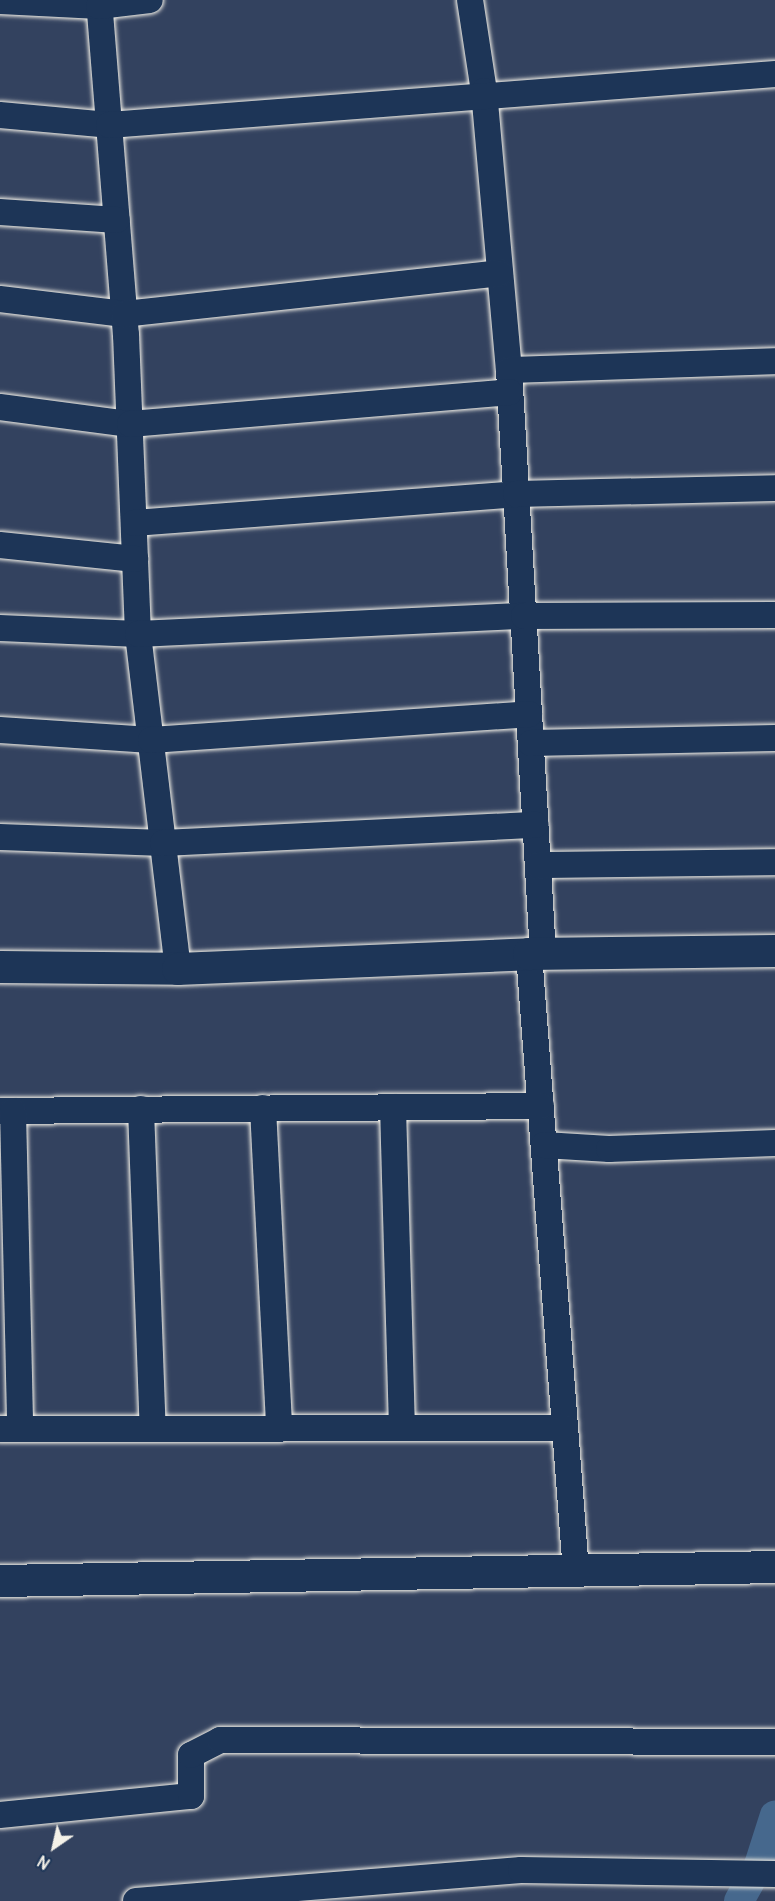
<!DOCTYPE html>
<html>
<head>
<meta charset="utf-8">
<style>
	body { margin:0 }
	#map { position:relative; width:775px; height:1901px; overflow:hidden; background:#33425f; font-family:Pangolin,sans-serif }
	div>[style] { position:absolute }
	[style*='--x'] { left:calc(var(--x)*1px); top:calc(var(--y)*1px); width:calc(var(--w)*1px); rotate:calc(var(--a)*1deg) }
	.canal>* { height:30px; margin:-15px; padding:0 15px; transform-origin:15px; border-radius:15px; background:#46688d }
	.roads { filter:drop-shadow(0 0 2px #f4f1e8) drop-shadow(0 0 2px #f4f1e8) }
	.minor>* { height:26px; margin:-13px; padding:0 13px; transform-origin:13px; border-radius:13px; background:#1d3557 }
	.tertiary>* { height:32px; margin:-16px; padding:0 16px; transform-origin:16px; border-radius:16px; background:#1d3557 }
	span { translate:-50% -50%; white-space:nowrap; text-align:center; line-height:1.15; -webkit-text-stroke:6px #1d3557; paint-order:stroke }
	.north { position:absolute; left:24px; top:1817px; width:60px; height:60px; -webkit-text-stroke:4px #1d3557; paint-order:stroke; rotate:214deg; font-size:16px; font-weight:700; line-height:24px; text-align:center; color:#f4f1e8 }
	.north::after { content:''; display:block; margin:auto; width:21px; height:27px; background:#f4f1e8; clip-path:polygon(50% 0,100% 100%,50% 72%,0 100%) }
</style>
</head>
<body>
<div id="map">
	<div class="canal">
		<div style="--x:739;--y:1901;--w:41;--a:-60.9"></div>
		<div style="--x:759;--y:1865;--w:52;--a:-72.3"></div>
	</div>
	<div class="roads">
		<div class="minor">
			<div style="--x:99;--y:0;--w:336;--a:85.4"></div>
			<div style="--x:126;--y:335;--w:299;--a:87.7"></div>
			<div style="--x:138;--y:634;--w:337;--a:83.2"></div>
			<div style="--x:470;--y:0;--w:92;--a:81.3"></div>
			<div style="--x:484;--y:91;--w:280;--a:84.9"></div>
			<div style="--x:509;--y:370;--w:585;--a:86.67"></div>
			<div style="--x:0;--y:1;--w:99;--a:2.9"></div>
			<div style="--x:99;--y:6;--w:51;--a:-6.7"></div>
			<div style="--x:0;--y:115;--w:109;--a:5.2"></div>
			<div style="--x:109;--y:125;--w:668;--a:-4.38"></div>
			<div style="--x:0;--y:212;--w:117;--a:3.9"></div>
			<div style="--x:0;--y:299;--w:125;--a:6.9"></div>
			<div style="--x:124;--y:314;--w:378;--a:-6.2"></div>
			<div style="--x:509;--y:370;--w:266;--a:-1.9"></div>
			<div style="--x:0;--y:407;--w:131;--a:7.5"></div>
			<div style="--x:130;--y:424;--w:381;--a:-4.8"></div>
			<div style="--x:134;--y:523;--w:383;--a:-4.3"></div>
			<div style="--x:516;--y:494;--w:259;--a:-1.3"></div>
			<div style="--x:0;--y:545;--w:136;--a:5.9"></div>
			<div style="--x:0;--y:628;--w:138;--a:2.5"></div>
			<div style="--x:138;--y:634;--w:386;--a:-2.7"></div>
			<div style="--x:524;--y:616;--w:251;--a:-0.2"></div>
			<div style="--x:0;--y:730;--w:151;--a:3.8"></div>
			<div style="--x:151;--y:740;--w:379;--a:-3.9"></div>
			<div style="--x:531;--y:743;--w:244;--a:-1.2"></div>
			<div style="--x:0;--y:837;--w:163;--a:2.1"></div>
			<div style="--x:163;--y:843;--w:373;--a:-2.8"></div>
			<div style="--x:538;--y:865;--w:237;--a:-0.7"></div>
			<div style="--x:529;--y:954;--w:620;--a:85.65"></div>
			<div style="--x:393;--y:1107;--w:321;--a:88.4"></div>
			<div style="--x:263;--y:1108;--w:321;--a:87.1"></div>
			<div style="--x:141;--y:1109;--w:320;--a:87.9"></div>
			<div style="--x:0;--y:1111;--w:541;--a:-0.53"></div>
			<div style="--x:13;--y:1111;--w:318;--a:88.7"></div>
			<div style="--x:544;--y:1145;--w:65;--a:3.5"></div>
			<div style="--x:609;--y:1149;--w:166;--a:-2.1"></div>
			<div style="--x:0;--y:1429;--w:565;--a:-0.1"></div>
			<div style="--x:0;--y:1815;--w:192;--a:-5.7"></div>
			<div style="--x:191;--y:1796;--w:41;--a:-90"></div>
			<div style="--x:191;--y:1755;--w:33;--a:-27"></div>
			<div style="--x:220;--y:1740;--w:555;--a:0.21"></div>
			<div style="--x:136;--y:1901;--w:386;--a:-4.6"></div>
			<div style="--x:521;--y:1870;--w:254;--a:0.9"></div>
		</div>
		<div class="tertiary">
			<div style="--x:0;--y:967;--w:178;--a:0.6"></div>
			<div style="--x:178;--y:969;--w:351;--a:-2.4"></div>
			<div style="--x:529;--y:954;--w:246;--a:-0.7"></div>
			<div style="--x:0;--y:1581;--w:775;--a:-1.03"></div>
		</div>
	</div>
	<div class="north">N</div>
</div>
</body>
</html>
